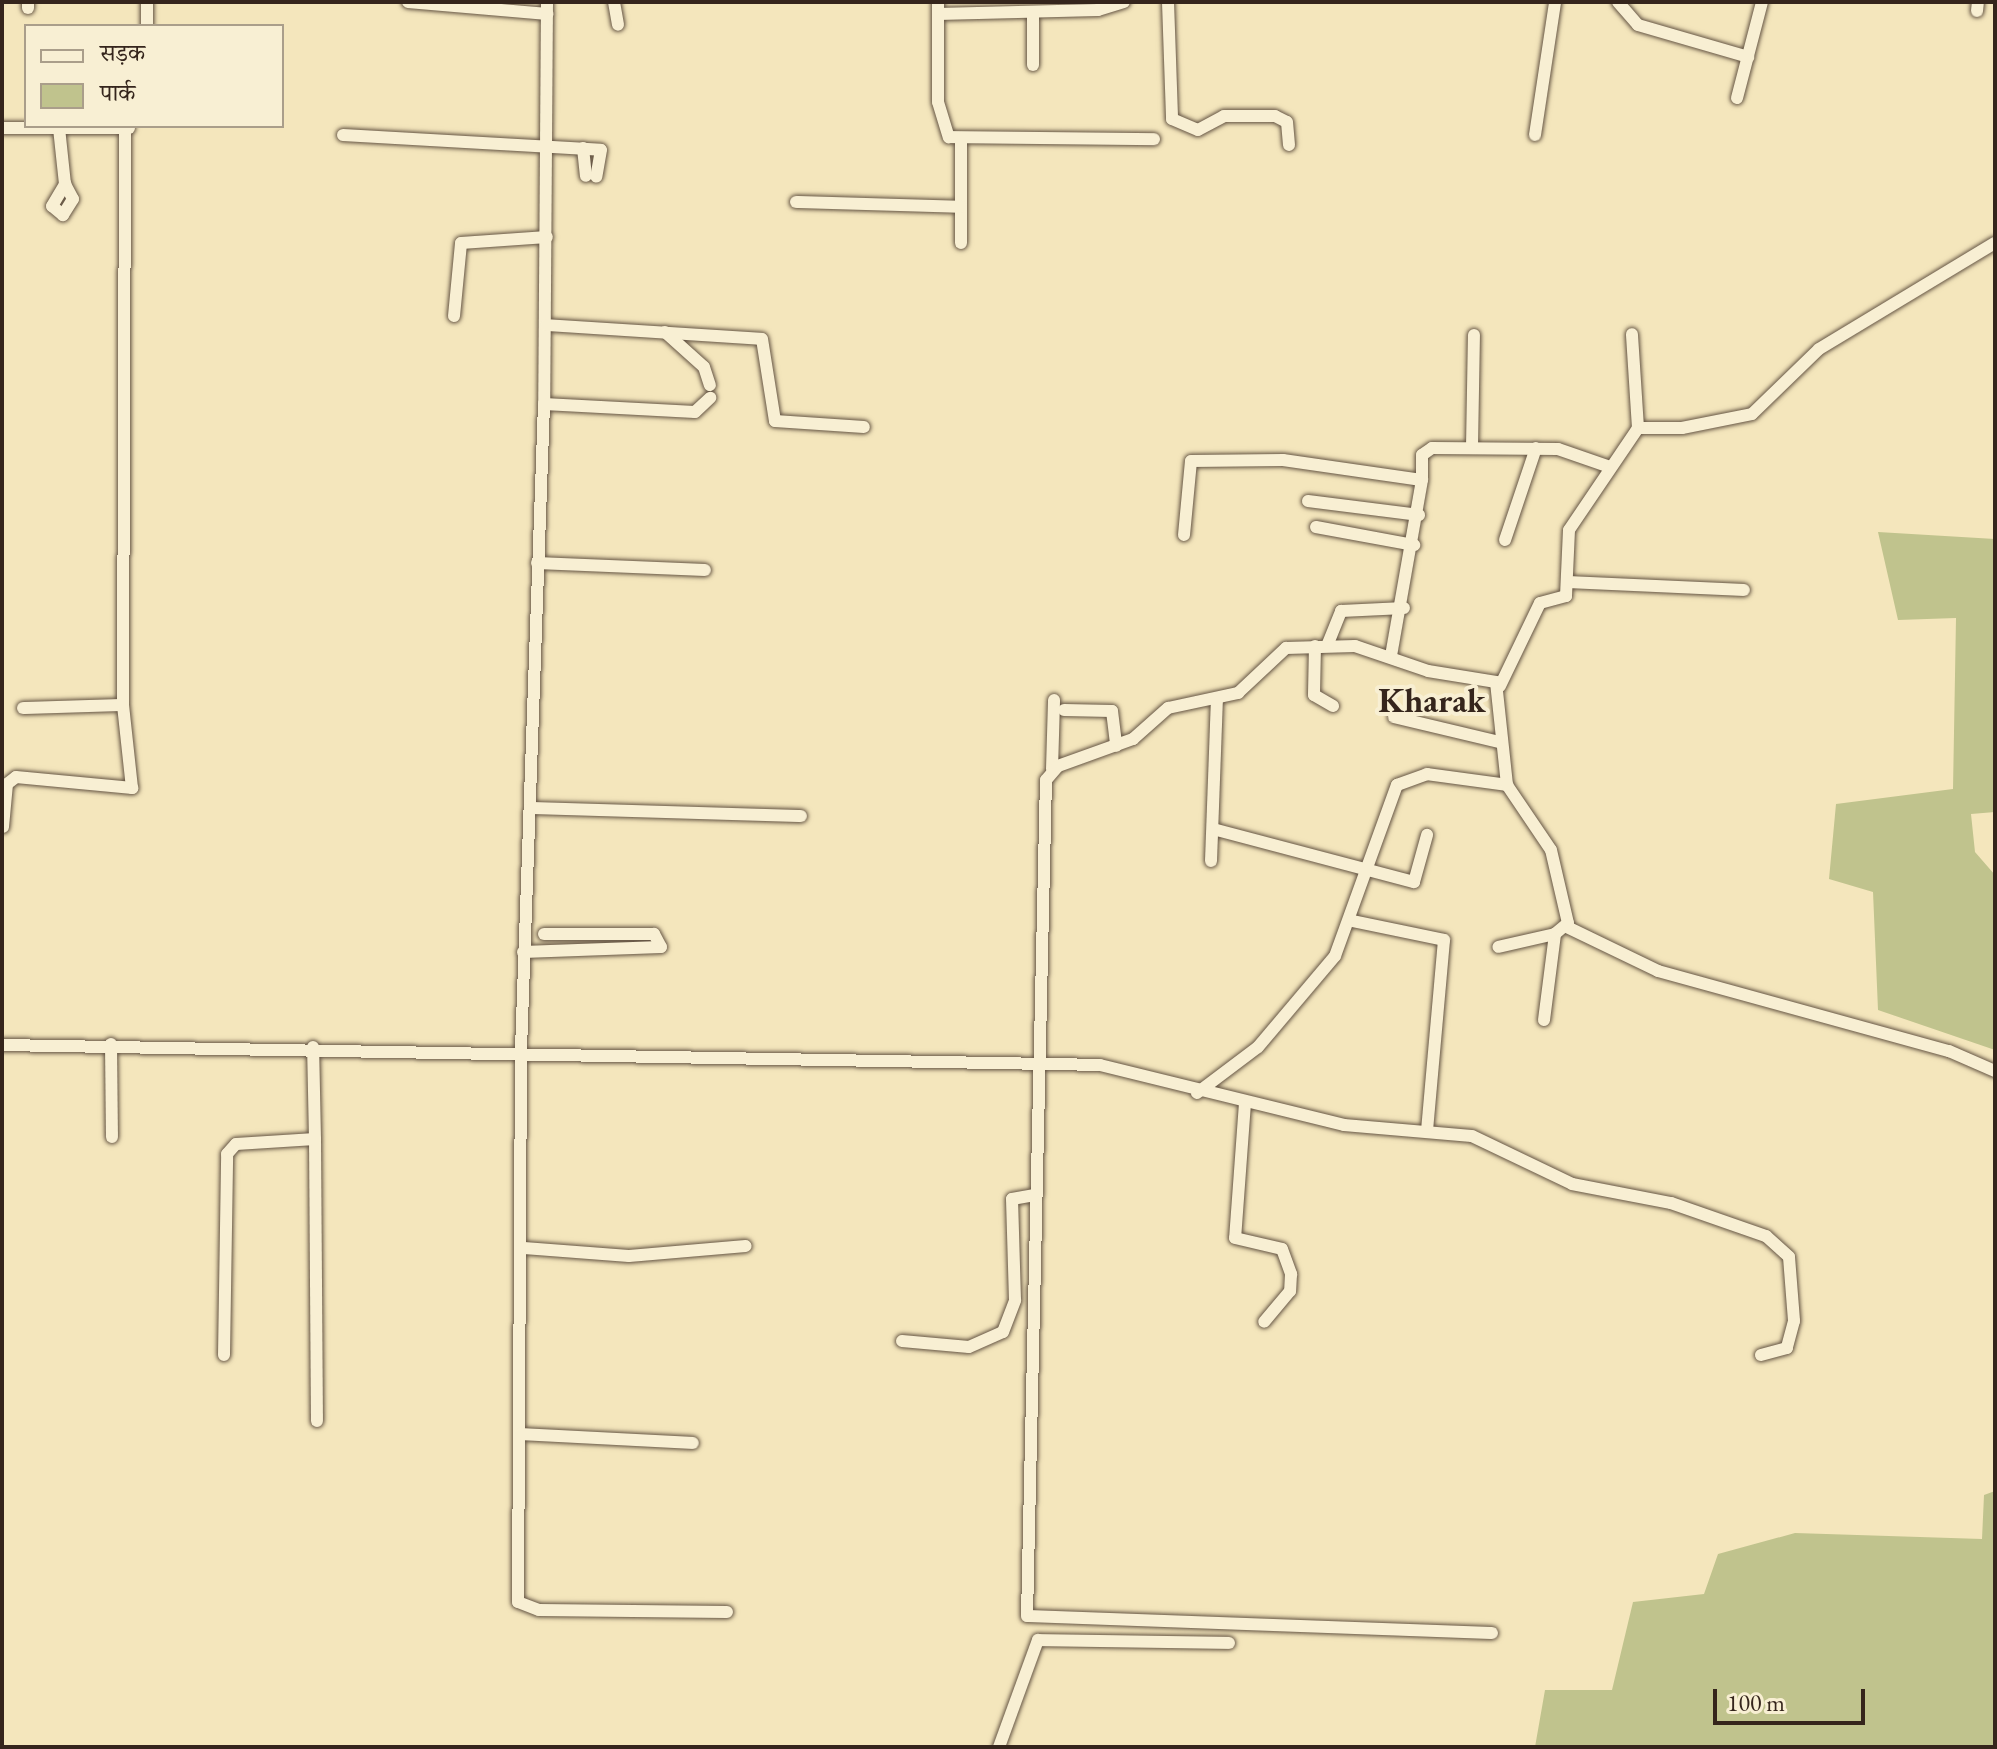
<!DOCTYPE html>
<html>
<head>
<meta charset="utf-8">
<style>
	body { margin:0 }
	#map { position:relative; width:1997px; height:1749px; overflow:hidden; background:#f4e6bc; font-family:"EB Garamond","Noto Serif Devanagari",serif }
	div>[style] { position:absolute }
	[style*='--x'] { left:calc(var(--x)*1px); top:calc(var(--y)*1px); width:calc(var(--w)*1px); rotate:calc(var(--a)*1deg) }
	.green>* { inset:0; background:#c0c38d }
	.roads { filter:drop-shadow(0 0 2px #655544) drop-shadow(0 0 2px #655544) }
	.minor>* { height:12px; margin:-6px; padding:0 6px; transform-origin:6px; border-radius:6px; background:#f8efd3 }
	span { translate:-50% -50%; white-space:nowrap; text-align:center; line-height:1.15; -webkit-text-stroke:8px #f8efd3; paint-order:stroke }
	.neighbourhood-label { font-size:34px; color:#35251c; font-weight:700 }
	.frame { position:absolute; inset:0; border:4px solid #35251c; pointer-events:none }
	.legend { position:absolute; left:24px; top:24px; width:260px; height:104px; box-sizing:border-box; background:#f8efd3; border:2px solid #aa9e8a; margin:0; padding:10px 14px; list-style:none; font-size:24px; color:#35251c }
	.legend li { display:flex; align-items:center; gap:16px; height:40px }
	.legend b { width:40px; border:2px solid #aa9e8a }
	.scale { position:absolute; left:1713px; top:1689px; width:152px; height:36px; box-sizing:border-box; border:4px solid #35251c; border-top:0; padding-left:10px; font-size:24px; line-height:28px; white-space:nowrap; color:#35251c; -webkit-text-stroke:6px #f8efd3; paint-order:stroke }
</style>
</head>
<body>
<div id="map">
	<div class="green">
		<div style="clip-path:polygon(1878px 532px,1995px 539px,1995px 812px,1971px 814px,1975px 852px,1995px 875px,1995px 1050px,1878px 1010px,1873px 892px,1829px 879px,1836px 804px,1953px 789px,1956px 618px,1898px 620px)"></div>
		<div style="clip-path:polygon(1995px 1491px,1995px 1747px,1535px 1747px,1545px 1690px,1612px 1690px,1633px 1602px,1704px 1594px,1718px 1554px,1795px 1533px,1982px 1539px,1984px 1495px)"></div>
	</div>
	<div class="roads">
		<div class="minor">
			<div style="--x:408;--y:2;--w:140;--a:4.9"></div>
			<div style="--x:547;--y:2;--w:402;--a:90.4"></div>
			<div style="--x:544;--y:404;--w:645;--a:92.04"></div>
			<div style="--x:521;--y:1049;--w:553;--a:90.31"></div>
			<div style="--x:518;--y:1602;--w:22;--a:21"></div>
			<div style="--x:539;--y:1610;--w:188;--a:0.6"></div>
			<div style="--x:614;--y:2;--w:23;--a:80"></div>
			<div style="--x:938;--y:2;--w:100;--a:90"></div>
			<div style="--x:938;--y:102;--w:37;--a:73"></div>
			<div style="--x:949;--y:137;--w:205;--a:0.6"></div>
			<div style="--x:1168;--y:2;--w:117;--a:88"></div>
			<div style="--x:1172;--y:119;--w:28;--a:23"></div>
			<div style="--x:1198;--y:130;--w:30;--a:-28"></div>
			<div style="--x:1224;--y:116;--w:51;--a:0"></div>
			<div style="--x:1275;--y:116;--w:13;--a:27"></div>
			<div style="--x:1287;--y:122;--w:23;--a:85"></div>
			<div style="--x:1618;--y:2;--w:30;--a:49"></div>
			<div style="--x:1638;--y:25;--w:115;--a:16.2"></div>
			<div style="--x:28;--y:8;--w:6;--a:-90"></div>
			<div style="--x:1977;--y:11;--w:9;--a:-84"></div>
			<div style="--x:1033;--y:12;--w:53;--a:90"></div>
			<div style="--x:938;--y:14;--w:160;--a:-1.4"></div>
			<div style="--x:1098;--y:10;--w:27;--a:-17"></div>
			<div style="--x:147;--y:26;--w:24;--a:-90"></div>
			<div style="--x:1737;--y:98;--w:99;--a:-75.4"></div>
			<div style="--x:2;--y:128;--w:127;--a:0"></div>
			<div style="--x:59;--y:128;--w:56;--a:83.9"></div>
			<div style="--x:65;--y:184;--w:17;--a:62"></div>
			<div style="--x:73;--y:199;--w:19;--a:122"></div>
			<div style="--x:63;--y:215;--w:14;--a:-141"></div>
			<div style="--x:52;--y:206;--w:26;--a:-59"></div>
			<div style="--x:343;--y:135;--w:258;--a:3.3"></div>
			<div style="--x:601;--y:150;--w:27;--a:100"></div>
			<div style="--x:1535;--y:135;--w:134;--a:-81.4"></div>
			<div style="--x:961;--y:140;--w:103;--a:90"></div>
			<div style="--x:583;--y:148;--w:28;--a:84"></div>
			<div style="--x:796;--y:202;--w:165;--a:1.7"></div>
			<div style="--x:454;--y:316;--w:73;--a:-84.5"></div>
			<div style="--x:461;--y:243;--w:86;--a:-4"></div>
			<div style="--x:546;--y:325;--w:216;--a:3.7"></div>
			<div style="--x:762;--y:339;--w:83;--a:81"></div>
			<div style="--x:775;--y:421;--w:89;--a:3.9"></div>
			<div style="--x:665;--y:332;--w:52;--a:41.9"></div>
			<div style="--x:704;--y:367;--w:19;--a:72"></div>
			<div style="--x:544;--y:404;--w:151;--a:3"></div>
			<div style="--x:695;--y:412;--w:21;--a:-43"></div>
			<div style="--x:1638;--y:428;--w:44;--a:0"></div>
			<div style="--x:1682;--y:428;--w:71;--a:-11.3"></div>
			<div style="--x:1752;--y:414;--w:93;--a:-44.1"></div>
			<div style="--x:1819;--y:349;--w:205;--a:-31.1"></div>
			<div style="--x:1472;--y:447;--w:112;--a:-89"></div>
			<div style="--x:1422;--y:480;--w:25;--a:-90"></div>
			<div style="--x:1422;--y:455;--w:12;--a:-35"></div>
			<div style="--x:1432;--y:448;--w:126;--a:0.5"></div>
			<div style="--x:1558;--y:449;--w:55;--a:19.1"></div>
			<div style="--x:1308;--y:501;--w:112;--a:7.2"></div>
			<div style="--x:1316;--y:527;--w:100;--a:10.4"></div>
			<div style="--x:1184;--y:535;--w:74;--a:-84.6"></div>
			<div style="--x:1191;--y:461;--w:92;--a:-0.6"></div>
			<div style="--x:1283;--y:460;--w:140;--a:8.2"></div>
			<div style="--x:1422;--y:480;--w:178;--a:100"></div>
			<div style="--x:1505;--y:540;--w:97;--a:-71.4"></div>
			<div style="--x:537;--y:563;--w:168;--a:2.4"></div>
			<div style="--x:1568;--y:582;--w:176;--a:2.6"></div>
			<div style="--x:1315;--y:646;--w:49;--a:91.2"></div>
			<div style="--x:1314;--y:695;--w:22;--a:30"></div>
			<div style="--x:1327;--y:646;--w:38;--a:-68"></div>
			<div style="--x:1341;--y:611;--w:63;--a:-2.7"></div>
			<div style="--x:1500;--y:686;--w:92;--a:-64.3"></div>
			<div style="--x:1540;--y:603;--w:27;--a:-15"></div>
			<div style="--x:1566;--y:596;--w:66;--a:-87.4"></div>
			<div style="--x:1569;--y:530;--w:123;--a:-55.9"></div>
			<div style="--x:1638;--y:428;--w:94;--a:-93.7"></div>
			<div style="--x:23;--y:708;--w:100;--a:-1.7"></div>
			<div style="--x:1064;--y:710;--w:48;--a:1.2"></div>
			<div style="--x:1112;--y:711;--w:35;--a:83"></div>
			<div style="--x:1394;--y:717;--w:108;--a:13.4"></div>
			<div style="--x:1052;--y:769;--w:69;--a:-88.3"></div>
			<div style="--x:530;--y:808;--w:271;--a:1.7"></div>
			<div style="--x:3;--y:827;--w:43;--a:-84.7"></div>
			<div style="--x:7;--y:784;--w:11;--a:-38"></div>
			<div style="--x:16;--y:777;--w:117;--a:5.4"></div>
			<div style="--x:132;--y:788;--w:83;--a:-96.2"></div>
			<div style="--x:123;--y:705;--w:574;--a:-89.8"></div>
			<div style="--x:1213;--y:829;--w:208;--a:14.8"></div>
			<div style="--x:1414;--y:882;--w:49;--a:-74.5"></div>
			<div style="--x:1211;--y:861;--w:162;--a:-87.9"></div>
			<div style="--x:1353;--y:921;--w:93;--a:11.8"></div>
			<div style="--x:1444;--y:940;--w:191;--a:95.1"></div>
			<div style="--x:1567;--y:927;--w:101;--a:25.8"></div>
			<div style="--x:1658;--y:971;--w:302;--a:15.4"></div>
			<div style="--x:1949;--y:1051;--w:50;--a:23.5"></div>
			<div style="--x:523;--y:952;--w:138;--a:-2.1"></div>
			<div style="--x:661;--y:947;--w:15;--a:-118"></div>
			<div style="--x:654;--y:934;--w:110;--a:180"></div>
			<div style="--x:1544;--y:1020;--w:87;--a:-82.7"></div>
			<div style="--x:111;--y:1044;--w:93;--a:89.4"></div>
			<div style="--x:2;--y:1045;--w:1098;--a:1.04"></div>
			<div style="--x:1100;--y:1065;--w:251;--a:13.8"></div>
			<div style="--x:1344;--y:1125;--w:128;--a:4.9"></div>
			<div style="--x:1472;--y:1136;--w:111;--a:25.6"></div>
			<div style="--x:1572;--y:1184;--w:101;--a:10.9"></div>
			<div style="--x:1671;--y:1203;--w:101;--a:19.2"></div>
			<div style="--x:1766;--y:1236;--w:31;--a:42"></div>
			<div style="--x:1789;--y:1257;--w:64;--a:85.5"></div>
			<div style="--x:1794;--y:1321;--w:28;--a:105"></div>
			<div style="--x:1787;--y:1348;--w:27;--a:165"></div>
			<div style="--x:1197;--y:1093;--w:76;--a:-37"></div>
			<div style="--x:1258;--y:1047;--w:119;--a:-49.8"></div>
			<div style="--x:1335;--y:956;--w:182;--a:-70.1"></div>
			<div style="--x:1397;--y:785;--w:32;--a:-20"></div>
			<div style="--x:1427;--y:774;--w:81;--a:7.8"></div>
			<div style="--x:1245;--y:1103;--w:135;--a:94.2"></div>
			<div style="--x:1235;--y:1238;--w:48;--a:13.2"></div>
			<div style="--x:1282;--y:1249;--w:27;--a:70"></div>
			<div style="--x:1291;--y:1274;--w:17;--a:93"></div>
			<div style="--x:1290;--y:1291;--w:40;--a:130"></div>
			<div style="--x:315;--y:1139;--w:282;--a:89.6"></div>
			<div style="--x:524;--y:1248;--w:105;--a:4.4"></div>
			<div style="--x:629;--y:1256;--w:117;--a:-4.9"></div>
			<div style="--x:902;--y:1341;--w:67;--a:5.1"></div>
			<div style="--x:969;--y:1347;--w:37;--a:-24"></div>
			<div style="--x:1003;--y:1332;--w:34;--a:-69"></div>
			<div style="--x:1015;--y:1300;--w:101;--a:-91.7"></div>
			<div style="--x:1012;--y:1199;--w:23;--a:-10"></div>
			<div style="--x:224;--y:1355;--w:201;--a:-89.1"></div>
			<div style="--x:227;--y:1154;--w:13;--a:-48"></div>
			<div style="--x:236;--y:1144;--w:79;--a:-3.6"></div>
			<div style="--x:315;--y:1139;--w:92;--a:-91.2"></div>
			<div style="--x:521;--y:1434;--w:172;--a:3"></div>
			<div style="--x:1492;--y:1633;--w:465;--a:-177.9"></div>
			<div style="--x:1027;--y:1616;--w:836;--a:-88.7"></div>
			<div style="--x:1046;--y:780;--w:18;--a:-49"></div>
			<div style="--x:1058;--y:766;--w:80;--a:-19.8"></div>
			<div style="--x:1133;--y:739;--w:47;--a:-41.5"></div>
			<div style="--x:1168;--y:708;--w:72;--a:-12.1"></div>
			<div style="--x:1238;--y:693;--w:66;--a:-43.2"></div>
			<div style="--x:1286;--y:648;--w:69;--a:-1.7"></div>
			<div style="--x:1355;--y:646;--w:77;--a:18.9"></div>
			<div style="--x:1428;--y:671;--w:69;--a:9.2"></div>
			<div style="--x:1496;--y:682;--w:104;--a:83.9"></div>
			<div style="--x:1507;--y:785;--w:78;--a:55.9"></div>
			<div style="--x:1551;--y:850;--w:75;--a:76.9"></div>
			<div style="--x:1568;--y:923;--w:17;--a:140"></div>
			<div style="--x:1555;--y:934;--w:58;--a:167.2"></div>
			<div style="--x:999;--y:1747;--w:114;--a:-70"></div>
			<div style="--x:1038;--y:1640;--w:191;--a:0.9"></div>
		</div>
	</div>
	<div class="neighbourhood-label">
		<span style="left:1432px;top:701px">Kharak</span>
	</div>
	<div class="frame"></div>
	<ul class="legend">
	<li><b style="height:10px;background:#f8efd3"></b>सड़क</li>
	<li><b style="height:22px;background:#c0c38d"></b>पार्क</li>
	</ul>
	<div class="scale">100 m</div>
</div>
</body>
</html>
